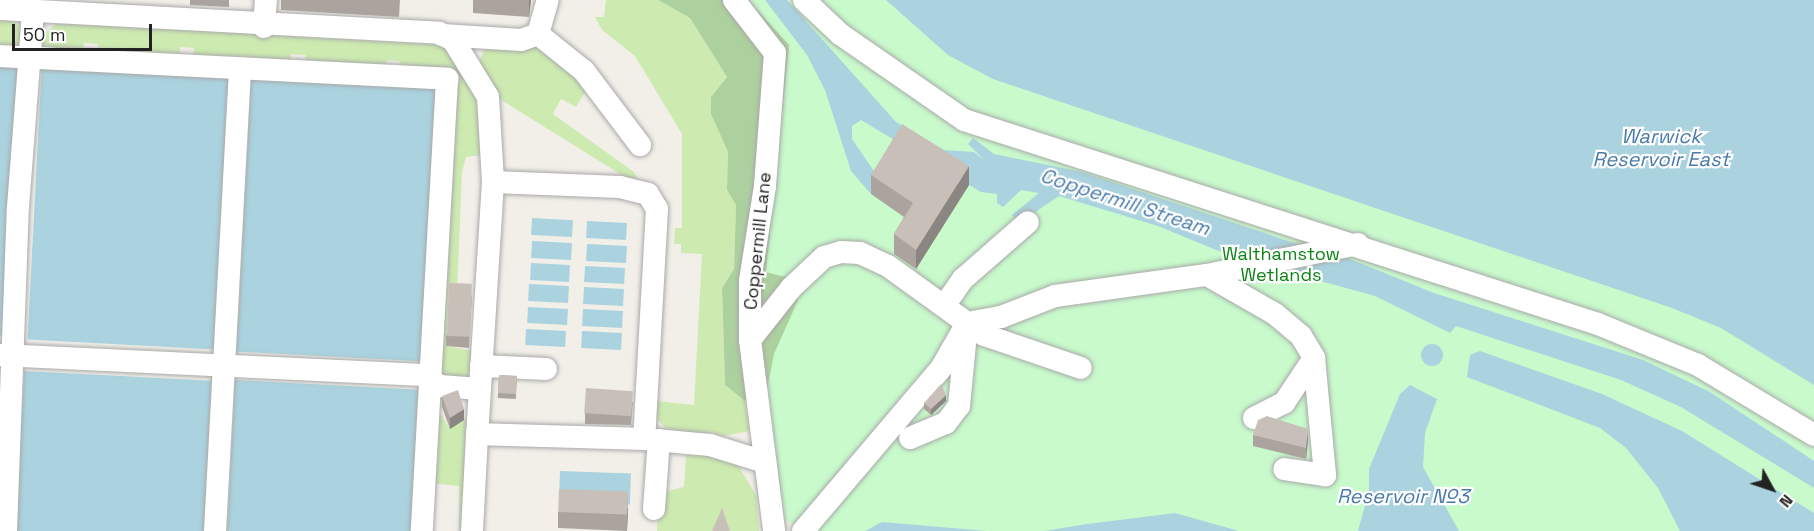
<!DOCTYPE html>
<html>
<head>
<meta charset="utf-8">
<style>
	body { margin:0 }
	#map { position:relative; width:1814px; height:531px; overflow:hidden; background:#f2efe9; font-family:"Space Grotesk",sans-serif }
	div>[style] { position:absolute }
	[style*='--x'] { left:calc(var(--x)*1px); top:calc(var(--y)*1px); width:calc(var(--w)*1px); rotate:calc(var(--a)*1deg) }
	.grass>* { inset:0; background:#cdebb0 }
	.forest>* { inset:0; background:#add19e }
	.park>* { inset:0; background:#c8facc }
	.water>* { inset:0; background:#aad3df; transform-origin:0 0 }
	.round { border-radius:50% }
	.roads { filter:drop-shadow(0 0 2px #a9a9a9) drop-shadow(0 0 2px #a9a9a9) }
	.minor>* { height:22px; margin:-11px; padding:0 11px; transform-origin:11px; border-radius:11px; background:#fff }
	.wall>* { inset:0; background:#aba49e; transform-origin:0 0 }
	.shaded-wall>* { inset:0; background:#8b8681 }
	.building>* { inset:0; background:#c7bfb8; transform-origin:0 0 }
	span { translate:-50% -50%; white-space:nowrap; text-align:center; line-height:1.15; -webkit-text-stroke:4.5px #fff; paint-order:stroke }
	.street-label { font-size:18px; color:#222 }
	.park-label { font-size:18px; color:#0c8416 }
	.water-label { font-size:20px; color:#4a7aab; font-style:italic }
	.north { position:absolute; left:1742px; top:459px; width:60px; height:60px; -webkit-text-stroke:4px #fff; paint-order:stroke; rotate:130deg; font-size:16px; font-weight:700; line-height:24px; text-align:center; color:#222 }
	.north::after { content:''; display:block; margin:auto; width:21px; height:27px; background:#222; clip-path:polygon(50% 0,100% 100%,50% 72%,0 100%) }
	.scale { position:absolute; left:12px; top:24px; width:140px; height:27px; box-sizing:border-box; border:3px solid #222; border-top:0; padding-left:8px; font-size:18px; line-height:21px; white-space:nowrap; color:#222; -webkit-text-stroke:4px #fff; paint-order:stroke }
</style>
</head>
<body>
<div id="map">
	<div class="grass">
		<div style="clip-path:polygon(606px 0,658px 0,690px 18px,727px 77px,711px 97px,711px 114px,728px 152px,727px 190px,736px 205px,734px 269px,722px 288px,725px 385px,745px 401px,749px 431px,724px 436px,709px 431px,708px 436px,665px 428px,654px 415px,657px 401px,694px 405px,702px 254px,681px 253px,681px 244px,674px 244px,675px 228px,682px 228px,682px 134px,635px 56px,602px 30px,595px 17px,604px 17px)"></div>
		<div style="clip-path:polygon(0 19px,12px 20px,23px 30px,21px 45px,12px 52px,0 52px)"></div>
		<div style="clip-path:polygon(57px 23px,443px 45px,453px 52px,487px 117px,482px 155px,466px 157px,462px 172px,457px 294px,446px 346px,474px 351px,467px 380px,438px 375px,443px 70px,420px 66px,412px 74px,400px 73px,400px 61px,387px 60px,385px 72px,305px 68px,306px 55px,291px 54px,290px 67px,193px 61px,194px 48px,180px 47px,179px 60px,98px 56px,98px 44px,84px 43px,82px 55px,43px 49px,41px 37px)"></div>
		<div style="clip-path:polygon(496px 46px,539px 46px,582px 79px,585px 92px,576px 107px,561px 99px,553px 114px,634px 172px,641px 187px,498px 98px,479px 63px,484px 50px)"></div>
		<div style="clip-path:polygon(437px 393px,456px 398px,438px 410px,450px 429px,468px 417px,464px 523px,459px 531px,459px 486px,431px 483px)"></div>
		<div style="clip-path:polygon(698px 454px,738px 465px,756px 495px,759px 531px,657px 531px,659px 493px,684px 487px,686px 455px)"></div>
	</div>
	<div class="forest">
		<div style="clip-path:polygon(658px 0,765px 0,807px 55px,804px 308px,776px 391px,745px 401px,725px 385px,722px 288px,734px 269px,736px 205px,727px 190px,728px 152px,711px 114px,711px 97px,727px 77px,690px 18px)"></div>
	</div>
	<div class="park">
		<div style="clip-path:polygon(748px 0,1814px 0,1814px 531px,807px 531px,798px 527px,782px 518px,766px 394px,774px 354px,798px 300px,785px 277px,766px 272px,789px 45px)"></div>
	</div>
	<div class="water">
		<div style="clip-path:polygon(765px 0,787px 0,896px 122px,944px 150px,974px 152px,985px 161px,968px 144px,973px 138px,994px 154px,1082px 172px,1309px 248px,1243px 261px,1158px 226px,1059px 196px,1019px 223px,1012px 215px,1039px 193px,1021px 190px,1003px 207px,997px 203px,997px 194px,981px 192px,861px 120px,852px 126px,852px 139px,880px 180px,871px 194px,851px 171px,825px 90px,807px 55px)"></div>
		<div style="clip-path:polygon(886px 0,1814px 0,1814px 385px,1721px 328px,1672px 308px,993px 79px,948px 55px)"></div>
		<div style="clip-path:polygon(0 62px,23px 63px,8px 337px,0 336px)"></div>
		<div style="left:42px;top:63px;width:188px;height:277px;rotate:3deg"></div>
		<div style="left:251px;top:76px;width:185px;height:276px;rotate:3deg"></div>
		<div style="left:532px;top:218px;width:41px;height:17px;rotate:3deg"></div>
		<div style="left:587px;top:221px;width:40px;height:17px;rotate:3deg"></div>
		<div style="left:532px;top:241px;width:40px;height:17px;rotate:3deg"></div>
		<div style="left:587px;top:244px;width:40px;height:17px;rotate:3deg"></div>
		<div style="clip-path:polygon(1340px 255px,1434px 293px,1643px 360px,1710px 392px,1814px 461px,1814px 488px,1681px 407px,1621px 380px,1456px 326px,1450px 333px,1375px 296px,1273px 268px)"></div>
		<div style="left:531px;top:263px;width:39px;height:17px;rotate:3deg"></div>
		<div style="left:585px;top:266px;width:40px;height:16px;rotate:3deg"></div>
		<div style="left:529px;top:284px;width:40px;height:17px;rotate:3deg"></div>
		<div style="left:584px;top:287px;width:40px;height:17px;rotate:3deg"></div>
		<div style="left:528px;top:307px;width:40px;height:16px;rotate:3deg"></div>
		<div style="left:583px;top:309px;width:40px;height:17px;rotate:3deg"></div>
		<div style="left:526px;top:329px;width:40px;height:16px;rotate:3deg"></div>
		<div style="left:582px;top:331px;width:40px;height:17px;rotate:3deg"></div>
		<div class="round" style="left:1421px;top:344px;width:22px;height:22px"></div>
		<div style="clip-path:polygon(1480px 351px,1602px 394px,1682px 431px,1814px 513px,1814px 531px,1680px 531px,1658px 488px,1626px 448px,1600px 428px,1467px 377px,1470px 355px)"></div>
		<div style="left:24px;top:371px;width:188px;height:160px;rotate:3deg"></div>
		<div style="left:235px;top:380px;width:186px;height:151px;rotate:3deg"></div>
		<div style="clip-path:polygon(1410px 385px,1437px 399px,1425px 433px,1423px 467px,1459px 531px,1358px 531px,1369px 491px,1369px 469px,1400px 394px)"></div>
		<div style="left:560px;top:471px;width:71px;height:31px;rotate:2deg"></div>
		<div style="clip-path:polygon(1175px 513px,1239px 531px,1044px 531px,1087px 524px)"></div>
		<div style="clip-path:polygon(882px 522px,987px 531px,865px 531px)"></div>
	</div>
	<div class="roads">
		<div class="minor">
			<div style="--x:734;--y:0;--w:67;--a:52.3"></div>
			<div style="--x:775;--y:53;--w:133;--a:94.3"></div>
			<div style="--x:765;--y:186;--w:96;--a:99"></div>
			<div style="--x:750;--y:281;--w:59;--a:90"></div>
			<div style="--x:750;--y:340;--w:193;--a:82.8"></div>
			<div style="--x:804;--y:0;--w:50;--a:43.4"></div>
			<div style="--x:840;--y:34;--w:151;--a:34.7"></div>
			<div style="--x:964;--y:120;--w:666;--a:17.84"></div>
			<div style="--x:1598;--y:324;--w:108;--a:22.3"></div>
			<div style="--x:1698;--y:365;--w:135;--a:31.1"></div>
			<div style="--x:0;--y:9;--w:440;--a:3.1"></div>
			<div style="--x:439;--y:33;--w:16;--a:27"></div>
			<div style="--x:453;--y:40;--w:67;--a:58.4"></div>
			<div style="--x:488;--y:97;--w:85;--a:86.6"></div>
			<div style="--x:493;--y:182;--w:253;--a:93.6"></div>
			<div style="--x:264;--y:27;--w:27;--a:-86"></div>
			<div style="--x:538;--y:34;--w:59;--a:38.8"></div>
			<div style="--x:584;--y:71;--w:93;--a:52.9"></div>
			<div style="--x:442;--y:35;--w:79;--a:3.6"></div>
			<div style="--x:521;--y:40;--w:18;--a:-19"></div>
			<div style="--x:538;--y:34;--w:35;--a:-74"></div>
			<div style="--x:0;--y:56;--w:448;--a:2.9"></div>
			<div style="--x:447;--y:79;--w:453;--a:93.2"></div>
			<div style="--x:493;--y:182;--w:127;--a:2.3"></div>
			<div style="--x:620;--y:187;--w:29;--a:14"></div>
			<div style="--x:648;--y:194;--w:17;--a:59"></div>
			<div style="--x:657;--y:209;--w:230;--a:93.2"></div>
			<div style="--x:644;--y:439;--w:66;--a:5.2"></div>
			<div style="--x:710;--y:445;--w:58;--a:17.2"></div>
			<div style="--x:1207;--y:275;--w:78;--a:29.8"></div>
			<div style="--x:1275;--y:314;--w:34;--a:40"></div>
			<div style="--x:1301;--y:336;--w:26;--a:59"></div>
			<div style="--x:1314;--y:358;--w:118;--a:84.6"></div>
			<div style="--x:1325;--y:475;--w:41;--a:-171.7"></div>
			<div style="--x:944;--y:306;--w:33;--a:-55"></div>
			<div style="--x:963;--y:279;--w:86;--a:-41.2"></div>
			<div style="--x:967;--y:323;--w:21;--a:35"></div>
			<div style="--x:984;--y:335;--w:102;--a:18.8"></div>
			<div style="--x:750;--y:340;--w:66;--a:-51.7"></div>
			<div style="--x:791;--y:288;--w:45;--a:-43.2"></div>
			<div style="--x:824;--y:257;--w:18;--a:-16"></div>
			<div style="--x:841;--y:252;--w:19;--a:3"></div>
			<div style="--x:860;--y:253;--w:31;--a:25"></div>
			<div style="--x:888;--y:266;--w:97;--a:35.8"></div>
			<div style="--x:967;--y:323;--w:35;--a:-10"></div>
			<div style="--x:1001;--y:317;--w:58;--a:-21.3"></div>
			<div style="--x:1055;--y:296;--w:153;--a:-7.9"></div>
			<div style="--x:1207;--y:275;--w:154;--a:-11.6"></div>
			<div style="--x:0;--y:355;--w:424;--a:2.7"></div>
			<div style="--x:424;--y:375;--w:19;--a:35"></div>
			<div style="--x:440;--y:386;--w:40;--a:4.3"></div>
			<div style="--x:481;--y:366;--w:65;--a:2.6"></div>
			<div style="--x:1254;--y:418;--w:34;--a:-27"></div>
			<div style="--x:1284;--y:403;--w:54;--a:-56.3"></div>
			<div style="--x:910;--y:438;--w:39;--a:-23"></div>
			<div style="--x:946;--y:423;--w:21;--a:-53"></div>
			<div style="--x:959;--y:406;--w:73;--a:-84.5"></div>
			<div style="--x:654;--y:509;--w:69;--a:-85.9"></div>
			<div style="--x:6;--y:531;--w:324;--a:-87.9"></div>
			<div style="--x:18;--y:207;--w:198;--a:-85.6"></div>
			<div style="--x:215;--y:531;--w:463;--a:-86.9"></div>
			<div style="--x:472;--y:531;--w:97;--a:-87"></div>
			<div style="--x:477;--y:434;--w:167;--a:1.7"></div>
			<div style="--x:803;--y:531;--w:215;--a:-49.7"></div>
			<div style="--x:942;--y:367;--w:51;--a:-60.4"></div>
		</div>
	</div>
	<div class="wall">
		<div style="clip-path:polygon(190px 0,229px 0,229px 7px,190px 5px)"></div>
		<div style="clip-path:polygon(281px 0,400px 0,399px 17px,281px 10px)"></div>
		<div style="clip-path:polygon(473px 0,531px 0,529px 17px,473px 13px)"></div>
		<div style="clip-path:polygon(871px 175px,969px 185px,916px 269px,894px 254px,894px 234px,904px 217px,871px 194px)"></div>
		<div style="clip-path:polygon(472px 295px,469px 348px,446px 346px,446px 336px)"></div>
		<div style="left:499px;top:375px;width:18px;height:23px;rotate:3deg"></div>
		<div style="clip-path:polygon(442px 396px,464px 420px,450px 429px,442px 407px)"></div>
		<div style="clip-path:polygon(946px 401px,931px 415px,924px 409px,924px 403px)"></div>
		<div style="clip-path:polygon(633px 402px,631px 425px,585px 424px,585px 413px)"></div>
		<div style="clip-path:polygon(1253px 435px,1308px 440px,1306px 459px,1253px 446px)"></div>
		<div style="clip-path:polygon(628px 508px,627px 531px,558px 528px,558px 512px)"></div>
	</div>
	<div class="shaded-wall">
		<div style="clip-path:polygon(529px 0,531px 0,529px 17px)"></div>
		<div style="clip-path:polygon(969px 166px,969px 185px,916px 269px,916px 250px)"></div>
		<div style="clip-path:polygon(946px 395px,946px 401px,931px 415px,931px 409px)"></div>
		<div style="clip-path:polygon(464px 409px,464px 420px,450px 429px,450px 418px)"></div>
		<div style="clip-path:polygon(1308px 429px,1308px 440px,1306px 459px,1306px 448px)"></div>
		<div style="clip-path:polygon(628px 492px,628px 508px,627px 531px,627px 516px)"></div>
	</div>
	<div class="building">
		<div style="clip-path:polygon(902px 124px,969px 166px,916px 250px,894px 234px,913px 203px,871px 175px)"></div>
		<div style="left:449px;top:283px;width:23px;height:53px;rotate:2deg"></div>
		<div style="left:499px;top:375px;width:18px;height:18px;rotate:3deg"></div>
		<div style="clip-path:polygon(941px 384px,946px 395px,931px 409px,924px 403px)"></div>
		<div style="left:586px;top:388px;width:47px;height:25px;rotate:4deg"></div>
		<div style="clip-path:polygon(458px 390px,464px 409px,450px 418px,442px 396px)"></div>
		<div style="clip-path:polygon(1267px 416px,1308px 429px,1306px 448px,1253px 435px,1258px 420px)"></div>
		<div style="left:559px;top:489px;width:69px;height:23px;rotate:2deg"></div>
		<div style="clip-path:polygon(722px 508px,730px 531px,712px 531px)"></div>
	</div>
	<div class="street-label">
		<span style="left:758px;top:241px;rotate:-84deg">Coppermill Lane</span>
	</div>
	<div class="park-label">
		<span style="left:1281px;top:265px">Walthamstow<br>Wetlands</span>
	</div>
	<div class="water-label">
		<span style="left:1661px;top:148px">Warwick<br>Reservoir East</span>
		<span style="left:1125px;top:202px;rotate:18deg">Coppermill Stream</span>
		<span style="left:1403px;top:496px">Reservoir №3</span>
	</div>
	<div class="north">N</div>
	<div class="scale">50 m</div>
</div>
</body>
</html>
